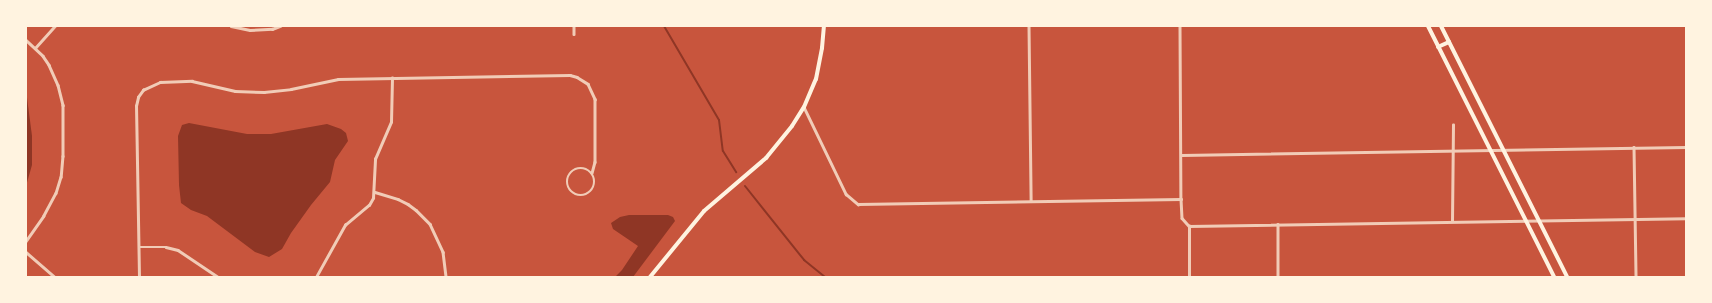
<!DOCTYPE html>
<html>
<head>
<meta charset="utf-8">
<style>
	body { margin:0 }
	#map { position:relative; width:1712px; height:303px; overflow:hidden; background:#c8553d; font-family:"Nunito Sans",sans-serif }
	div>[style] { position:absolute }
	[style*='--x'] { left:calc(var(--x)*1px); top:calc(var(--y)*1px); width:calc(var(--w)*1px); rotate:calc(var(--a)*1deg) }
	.water>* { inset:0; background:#8f3625 }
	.stream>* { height:2px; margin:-1px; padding:0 1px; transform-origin:1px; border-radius:1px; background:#8f3625 }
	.minor>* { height:2.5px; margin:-1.25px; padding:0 1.25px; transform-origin:1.25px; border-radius:1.25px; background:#f1ccb7 }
	.minor>.ring { margin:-1.25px; padding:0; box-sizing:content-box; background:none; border:2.5px solid #f1ccb7; border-radius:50% }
	.secondary>* { height:3.5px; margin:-1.75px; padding:0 1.75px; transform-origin:1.75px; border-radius:1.75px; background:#fff3e0 }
	.primary>* { height:4px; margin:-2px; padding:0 2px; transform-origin:2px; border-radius:2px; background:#fff3e0 }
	span { translate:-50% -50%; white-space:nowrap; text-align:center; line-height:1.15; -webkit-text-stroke:3px #fff3e0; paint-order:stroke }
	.frame { position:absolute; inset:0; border:27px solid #fff3e0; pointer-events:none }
</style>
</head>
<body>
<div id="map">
	<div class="water">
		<div style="clip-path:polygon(26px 90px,32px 136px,32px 165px,26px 186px)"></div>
		<div style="clip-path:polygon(189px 123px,247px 134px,271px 134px,327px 124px,341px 129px,346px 133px,348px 141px,335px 160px,330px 182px,311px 205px,291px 233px,282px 249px,269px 257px,255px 252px,207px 216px,191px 210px,181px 203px,179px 185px,178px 136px,182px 125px)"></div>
		<div style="clip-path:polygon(629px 215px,668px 215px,673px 217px,675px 221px,633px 277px,615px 277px,622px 270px,638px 246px,613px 229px,611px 223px,620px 217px)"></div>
	</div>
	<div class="stream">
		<div style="--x:664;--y:26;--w:109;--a:59.7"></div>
		<div style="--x:719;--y:120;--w:31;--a:83"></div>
		<div style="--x:723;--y:151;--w:25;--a:58"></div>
		<div style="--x:745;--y:186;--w:95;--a:51.4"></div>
		<div style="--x:804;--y:260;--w:27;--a:39"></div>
	</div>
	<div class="minor">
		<div style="--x:231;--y:26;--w:19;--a:12"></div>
		<div style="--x:250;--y:30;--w:22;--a:-3"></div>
		<div style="--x:272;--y:29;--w:9;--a:-21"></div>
		<div style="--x:574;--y:26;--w:8;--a:90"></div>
		<div style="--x:1029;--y:26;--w:175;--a:89.3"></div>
		<div style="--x:1180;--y:26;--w:173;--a:89.7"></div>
		<div style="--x:1181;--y:199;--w:19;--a:87"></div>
		<div style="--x:1182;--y:218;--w:11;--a:49"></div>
		<div style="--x:26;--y:40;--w:23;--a:43"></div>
		<div style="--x:43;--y:56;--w:11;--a:56"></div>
		<div style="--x:49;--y:65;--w:22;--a:66"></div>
		<div style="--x:58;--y:85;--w:21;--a:76"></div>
		<div style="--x:63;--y:105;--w:51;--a:90"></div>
		<div style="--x:63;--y:156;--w:21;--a:95"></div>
		<div style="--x:61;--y:177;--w:17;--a:107"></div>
		<div style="--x:56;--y:193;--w:26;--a:118"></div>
		<div style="--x:44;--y:216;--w:32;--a:125"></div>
		<div style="--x:35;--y:48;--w:30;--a:-48"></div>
		<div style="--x:804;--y:107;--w:97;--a:64.2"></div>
		<div style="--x:846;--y:194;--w:16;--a:40"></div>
		<div style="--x:858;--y:204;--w:323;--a:-0.9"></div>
		<div style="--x:1634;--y:147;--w:130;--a:89.1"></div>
		<div style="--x:1182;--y:155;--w:504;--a:-0.91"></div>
		<div class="ring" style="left:567px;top:168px;width:25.5px;height:25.5px"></div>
		<div style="--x:375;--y:192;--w:24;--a:17"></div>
		<div style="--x:398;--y:199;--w:11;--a:27"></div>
		<div style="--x:408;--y:204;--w:10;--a:37"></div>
		<div style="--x:416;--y:210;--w:20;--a:45"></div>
		<div style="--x:430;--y:224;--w:31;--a:65"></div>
		<div style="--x:443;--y:252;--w:25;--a:83"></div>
		<div style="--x:1452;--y:221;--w:96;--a:-89.4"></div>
		<div style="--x:1278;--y:224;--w:53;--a:90"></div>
		<div style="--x:1189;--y:226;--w:497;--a:-0.9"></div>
		<div style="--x:139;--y:247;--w:27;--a:0"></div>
		<div style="--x:166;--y:247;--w:12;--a:14"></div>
		<div style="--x:178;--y:250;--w:48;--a:34"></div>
		<div style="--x:26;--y:252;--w:38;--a:41"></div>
		<div style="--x:139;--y:277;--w:171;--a:-91"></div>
		<div style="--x:136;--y:106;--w:9;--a:-77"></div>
		<div style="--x:138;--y:97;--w:9;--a:-54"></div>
		<div style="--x:143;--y:90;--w:19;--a:-25"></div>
		<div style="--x:160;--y:82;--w:32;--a:-2"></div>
		<div style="--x:192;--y:81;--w:44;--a:13.1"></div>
		<div style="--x:235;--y:91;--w:29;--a:2"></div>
		<div style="--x:264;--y:92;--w:27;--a:-6"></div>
		<div style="--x:291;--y:89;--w:48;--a:-12"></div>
		<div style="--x:338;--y:79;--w:232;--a:-1"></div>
		<div style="--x:570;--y:75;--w:7;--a:16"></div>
		<div style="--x:577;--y:77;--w:13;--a:32"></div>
		<div style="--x:588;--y:84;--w:17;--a:65"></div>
		<div style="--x:595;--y:99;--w:63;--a:90"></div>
		<div style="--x:595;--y:162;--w:11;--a:105"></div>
		<div style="--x:316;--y:277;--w:60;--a:-60.9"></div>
		<div style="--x:345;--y:225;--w:31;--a:-40"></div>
		<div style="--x:369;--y:205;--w:8;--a:-60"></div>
		<div style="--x:373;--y:198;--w:39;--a:-87"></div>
		<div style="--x:375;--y:159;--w:40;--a:-66.6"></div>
		<div style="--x:391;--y:122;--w:44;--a:-88.7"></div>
		<div style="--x:1189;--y:277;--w:51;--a:-90"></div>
	</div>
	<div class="secondary">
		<div style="--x:1438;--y:47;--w:12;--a:-24"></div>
	</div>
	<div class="primary">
		<div style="--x:1428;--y:26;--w:281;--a:63.3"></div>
		<div style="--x:1441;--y:26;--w:281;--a:63.3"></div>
		<div style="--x:650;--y:277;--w:85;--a:-50.7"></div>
		<div style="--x:704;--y:211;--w:82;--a:-40.5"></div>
		<div style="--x:766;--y:158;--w:41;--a:-50.9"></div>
		<div style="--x:792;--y:126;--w:22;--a:-58"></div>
		<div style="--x:804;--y:107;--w:30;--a:-67"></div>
		<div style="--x:816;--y:79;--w:32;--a:-79"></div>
		<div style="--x:822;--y:48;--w:22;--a:-85"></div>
	</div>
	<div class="frame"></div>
</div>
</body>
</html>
